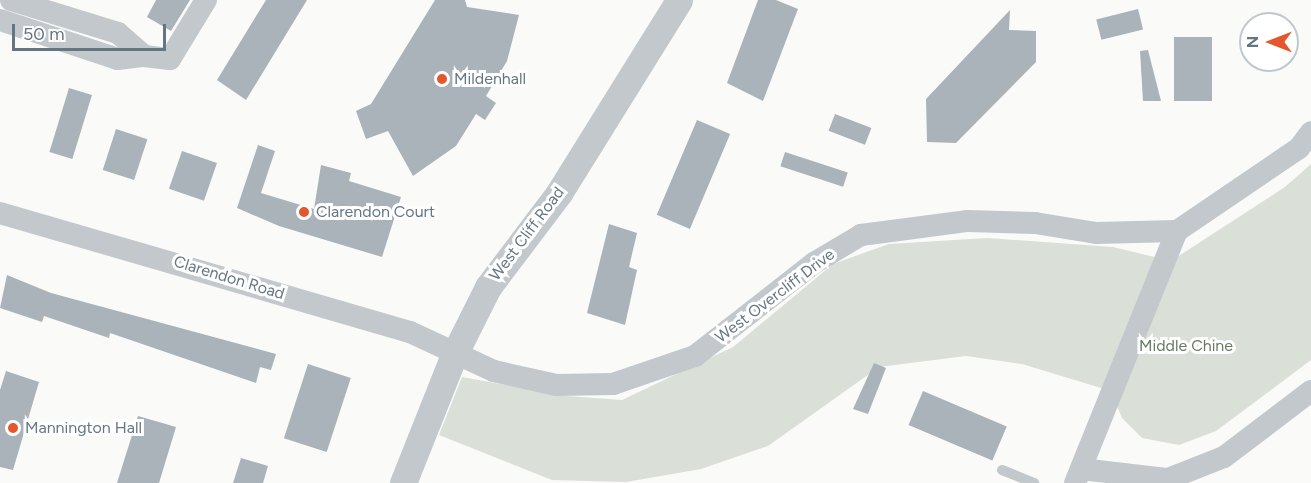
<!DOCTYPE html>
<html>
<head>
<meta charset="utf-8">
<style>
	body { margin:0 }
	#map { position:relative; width:1311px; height:483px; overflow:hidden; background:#fafaf8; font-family:Figtree,sans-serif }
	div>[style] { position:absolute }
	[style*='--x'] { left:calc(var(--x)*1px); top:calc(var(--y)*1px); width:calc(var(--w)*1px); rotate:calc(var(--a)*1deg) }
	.green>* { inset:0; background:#dadfd7 }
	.building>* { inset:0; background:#aab3b9; transform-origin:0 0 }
	.service>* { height:10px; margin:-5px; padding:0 5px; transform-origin:5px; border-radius:5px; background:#c3c8cc }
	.minor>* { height:22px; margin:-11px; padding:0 11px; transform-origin:11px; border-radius:11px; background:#c3c8cc }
	.tertiary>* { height:27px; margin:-13.5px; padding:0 13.5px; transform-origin:13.5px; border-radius:13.5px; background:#c3c8cc }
	.dots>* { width:16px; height:16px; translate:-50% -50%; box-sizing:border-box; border:3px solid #fff; border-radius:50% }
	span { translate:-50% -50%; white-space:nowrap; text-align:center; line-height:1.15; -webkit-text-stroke:6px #fff; paint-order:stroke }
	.poi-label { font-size:16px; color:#657683 }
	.left { translate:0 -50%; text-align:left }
	.street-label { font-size:16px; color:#657683 }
	.park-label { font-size:16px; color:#687a64 }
	.north { position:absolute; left:1239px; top:12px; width:60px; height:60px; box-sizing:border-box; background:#fff; border:2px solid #c1c8cd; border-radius:50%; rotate:270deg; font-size:16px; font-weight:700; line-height:24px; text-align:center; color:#657683 }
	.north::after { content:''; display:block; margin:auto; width:21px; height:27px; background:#e4572e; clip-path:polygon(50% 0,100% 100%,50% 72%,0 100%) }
	.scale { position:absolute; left:12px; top:24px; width:154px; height:27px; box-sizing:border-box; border:3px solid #657683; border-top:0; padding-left:8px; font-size:18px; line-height:21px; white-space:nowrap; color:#657683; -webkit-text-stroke:4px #fff; paint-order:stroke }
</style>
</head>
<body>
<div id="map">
	<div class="green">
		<div style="clip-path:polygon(1311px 164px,1311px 360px,1216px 431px,1179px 445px,1142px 438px,1122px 418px,1111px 391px,1022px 364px,966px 356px,879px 367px,768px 446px,701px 469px,626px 482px,552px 480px,439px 435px,462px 377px,567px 396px,622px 400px,733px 347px,833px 264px,889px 244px,987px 238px,1113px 247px,1171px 261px,1285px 187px)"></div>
	</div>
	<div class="building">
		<div style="clip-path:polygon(156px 0,190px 0,171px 31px,147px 17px)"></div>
		<div style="clip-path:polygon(266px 0,307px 0,246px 100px,217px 80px)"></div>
		<div style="clip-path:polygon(435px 0,465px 0,467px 7px,519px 15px,507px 61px,486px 96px,496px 103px,485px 120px,476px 114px,456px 146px,413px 176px,388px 131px,366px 139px,356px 111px,371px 104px)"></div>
		<div style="clip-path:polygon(758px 0,776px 0,798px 9px,763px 101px,727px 83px)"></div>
		<div style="left:1138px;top:9px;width:21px;height:43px;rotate:76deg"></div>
		<div style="clip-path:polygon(1010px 10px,1009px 30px,1036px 31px,1036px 62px,956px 143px,927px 142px,926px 99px)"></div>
		<div style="left:1174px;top:37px;width:38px;height:64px"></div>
		<div style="clip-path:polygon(1148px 50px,1161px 101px,1143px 101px,1140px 51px)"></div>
		<div style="left:69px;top:88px;width:24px;height:67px;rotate:17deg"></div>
		<div style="left:835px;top:114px;width:39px;height:18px;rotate:21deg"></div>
		<div style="left:697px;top:120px;width:36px;height:103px;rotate:23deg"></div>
		<div style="left:116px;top:129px;width:33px;height:43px;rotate:18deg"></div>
		<div style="clip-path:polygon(258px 145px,275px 151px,261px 193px,314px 209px,321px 165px,351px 173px,349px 181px,401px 197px,382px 257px,279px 226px,237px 208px)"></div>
		<div style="left:182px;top:151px;width:37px;height:40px;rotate:19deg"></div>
		<div style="left:785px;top:152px;width:66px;height:15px;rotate:18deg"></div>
		<div style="clip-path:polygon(609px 224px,637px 233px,629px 267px,637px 270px,625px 325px,587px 313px)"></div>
		<div style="clip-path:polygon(7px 275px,51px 293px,276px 354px,271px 370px,260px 367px,256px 383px,110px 333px,109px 338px,44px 316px,42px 322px,0 308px)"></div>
		<div style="clip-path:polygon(874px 363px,886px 368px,868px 414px,853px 409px)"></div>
		<div style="left:308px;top:364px;width:45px;height:78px;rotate:18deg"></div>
		<div style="clip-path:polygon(6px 371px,39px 382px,13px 470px,0 467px,0 390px)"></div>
		<div style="left:923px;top:391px;width:91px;height:37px;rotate:23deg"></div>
		<div style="clip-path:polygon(138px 416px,176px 427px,159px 483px,117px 483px)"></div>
		<div style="clip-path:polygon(241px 458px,268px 466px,263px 483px,233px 483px)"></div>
	</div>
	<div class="service">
		<div style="--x:1002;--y:470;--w:35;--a:22"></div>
	</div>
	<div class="minor">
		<div style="--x:11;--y:0;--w:112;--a:17.1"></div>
		<div style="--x:118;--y:33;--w:35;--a:41"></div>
		<div style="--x:0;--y:20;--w:124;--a:18.3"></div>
		<div style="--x:118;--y:59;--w:26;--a:-7"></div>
		<div style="--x:144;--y:56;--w:26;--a:7"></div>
		<div style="--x:170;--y:59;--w:69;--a:-58.6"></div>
		<div style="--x:0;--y:213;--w:427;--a:16.2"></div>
		<div style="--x:410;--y:332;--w:93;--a:24.9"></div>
		<div style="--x:494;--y:371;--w:64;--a:12.7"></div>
		<div style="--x:556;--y:385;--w:57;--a:-1"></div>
		<div style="--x:613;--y:384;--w:87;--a:-18.9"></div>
		<div style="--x:695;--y:356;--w:151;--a:-38"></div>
		<div style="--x:814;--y:263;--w:55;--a:-30.8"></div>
		<div style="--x:861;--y:235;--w:108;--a:-7.5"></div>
		<div style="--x:968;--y:221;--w:67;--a:1.7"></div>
		<div style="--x:1035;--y:223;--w:62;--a:9.3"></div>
		<div style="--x:1096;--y:233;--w:81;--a:-1.4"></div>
		<div style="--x:1177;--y:231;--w:148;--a:-34.2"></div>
		<div style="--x:1299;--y:148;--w:20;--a:-53"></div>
		<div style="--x:1081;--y:469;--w:88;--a:6.6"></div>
		<div style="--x:1168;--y:479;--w:60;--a:-21.4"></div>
		<div style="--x:1224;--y:457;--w:109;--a:-37.2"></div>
		<div style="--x:1075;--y:483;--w:272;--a:-68"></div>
	</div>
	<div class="tertiary">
		<div style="--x:403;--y:483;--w:138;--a:-68.3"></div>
		<div style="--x:454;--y:355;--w:76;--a:-63.4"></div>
		<div style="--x:488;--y:287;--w:118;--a:-52.9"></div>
		<div style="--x:559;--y:193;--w:227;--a:-58.1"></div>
	</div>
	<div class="dots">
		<div style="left:442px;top:79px;background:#e4572e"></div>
		<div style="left:304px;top:212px;background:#e4572e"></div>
		<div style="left:13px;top:428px;background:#e4572e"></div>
	</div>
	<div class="poi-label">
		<span class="left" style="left:454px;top:79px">Mildenhall</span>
		<span class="left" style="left:316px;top:212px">Clarendon Court</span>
		<span class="left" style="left:25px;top:428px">Mannington Hall</span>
	</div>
	<div class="street-label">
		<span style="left:527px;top:234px;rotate:-53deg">West Cliff Road</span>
		<span style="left:229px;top:278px;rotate:17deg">Clarendon Road</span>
		<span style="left:775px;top:296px;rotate:-37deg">West Overcliff Drive</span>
	</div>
	<div class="park-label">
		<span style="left:1186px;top:346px">Middle Chine</span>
	</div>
	<div class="north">N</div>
	<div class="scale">50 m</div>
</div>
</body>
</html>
